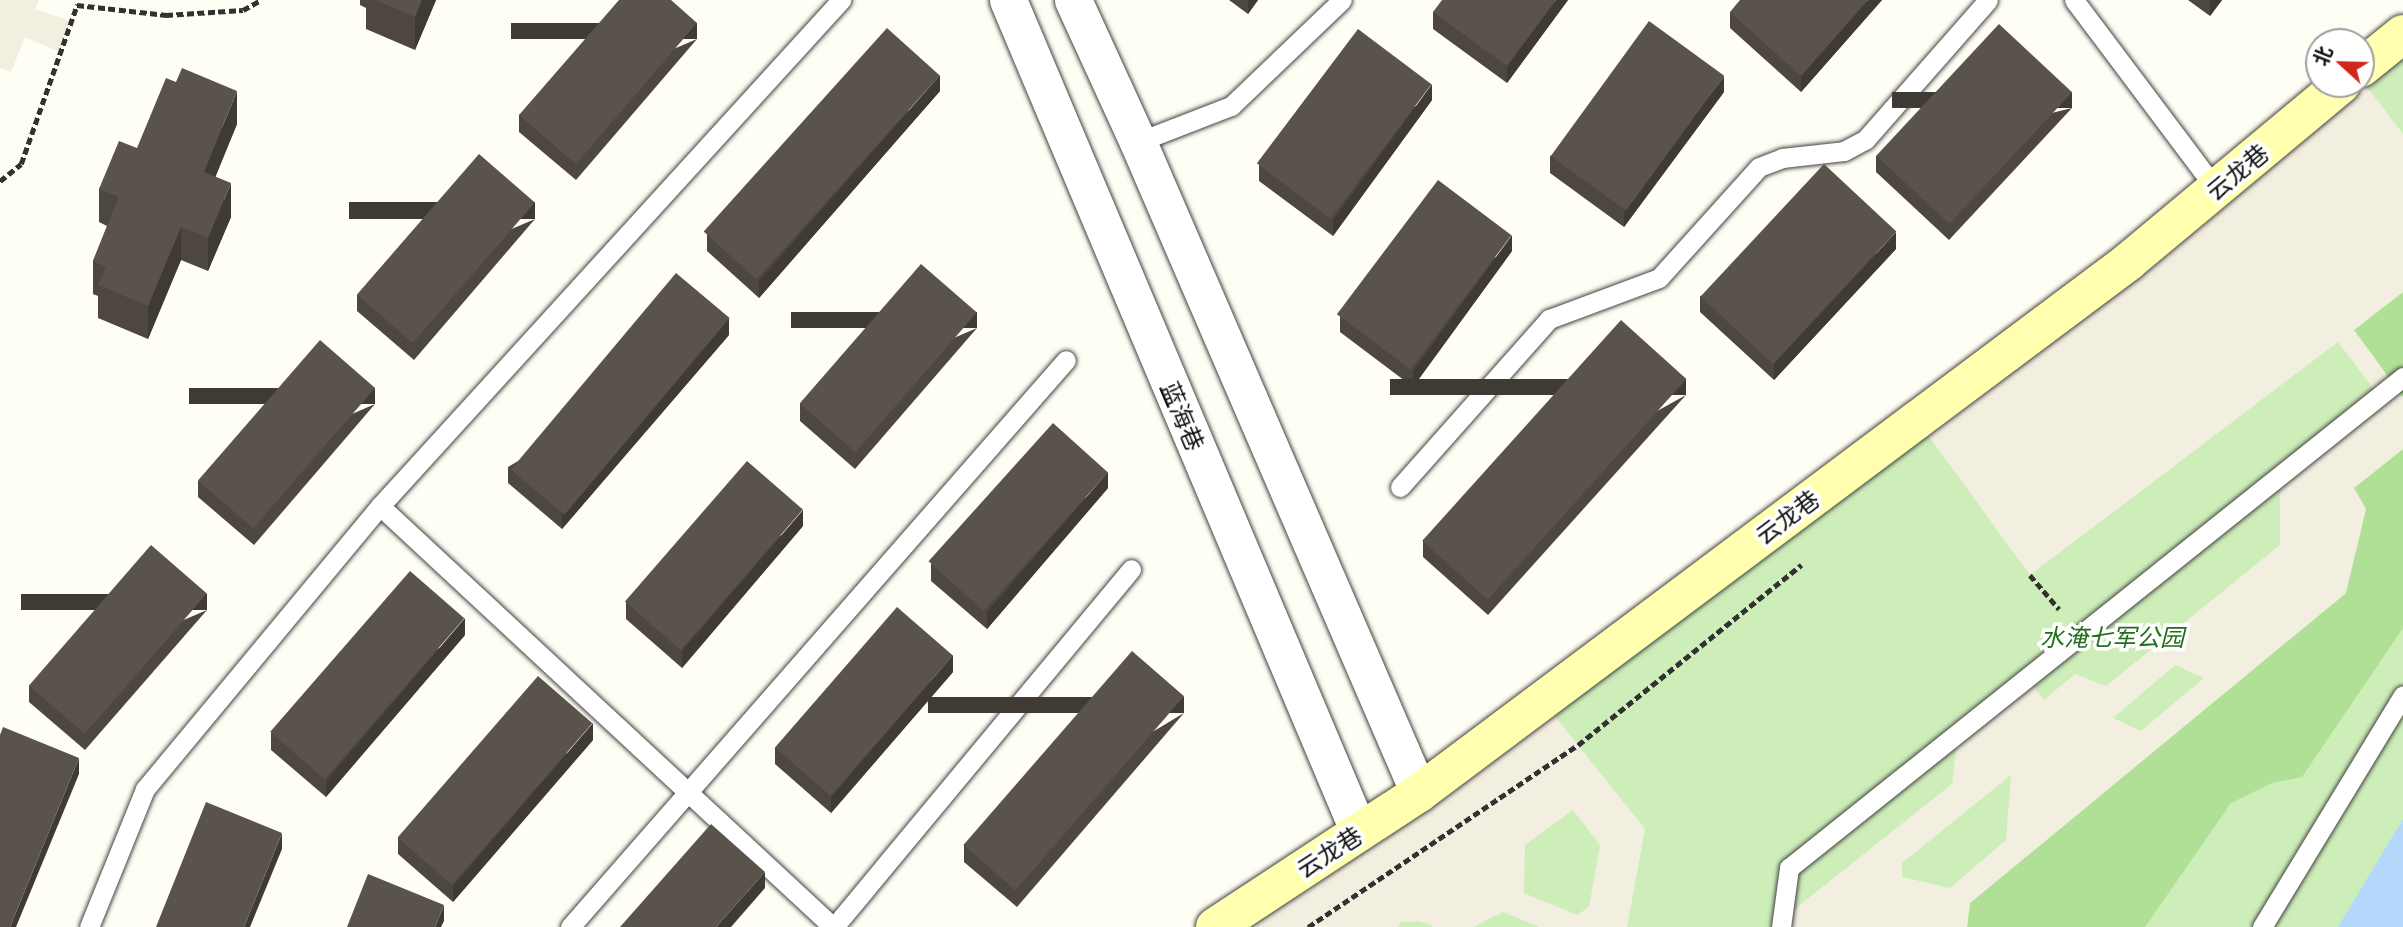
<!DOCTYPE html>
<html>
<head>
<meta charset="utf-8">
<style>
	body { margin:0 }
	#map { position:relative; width:2403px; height:927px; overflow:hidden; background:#fffef4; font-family:"Noto Serif","Noto Sans SC",serif }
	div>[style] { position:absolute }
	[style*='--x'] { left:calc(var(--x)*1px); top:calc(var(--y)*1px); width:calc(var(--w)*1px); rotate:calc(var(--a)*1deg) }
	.green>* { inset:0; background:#ceeeb9 }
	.forest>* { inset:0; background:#afe096 }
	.plaza>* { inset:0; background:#f2efe0 }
	.water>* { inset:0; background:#b3d8fb }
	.path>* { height:4.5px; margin-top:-2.25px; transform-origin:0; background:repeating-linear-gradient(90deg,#323232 0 7px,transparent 0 10.5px) }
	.roads { filter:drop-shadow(0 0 2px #434343) drop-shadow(0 0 2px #434343) }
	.lane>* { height:19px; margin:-9.5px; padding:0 9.5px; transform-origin:9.5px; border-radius:9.5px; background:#fff }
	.street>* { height:37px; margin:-18.5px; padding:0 18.5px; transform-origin:18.5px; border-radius:18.5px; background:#fff }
	.secondary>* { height:38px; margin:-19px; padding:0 19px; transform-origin:19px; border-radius:19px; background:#ffffaf }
	.wall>* { inset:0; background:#4d4740 }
	.shaded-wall>* { inset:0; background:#3f3a34; transform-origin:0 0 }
	.building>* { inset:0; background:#5a534b; transform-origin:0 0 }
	span { translate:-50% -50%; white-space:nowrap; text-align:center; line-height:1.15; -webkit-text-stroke:7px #fff; paint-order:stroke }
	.street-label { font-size:24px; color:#101010 }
	.park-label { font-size:24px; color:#216f19; font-style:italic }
	.north { position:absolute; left:2305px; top:28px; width:70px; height:70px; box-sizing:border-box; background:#fff; border:2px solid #9f9f9f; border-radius:50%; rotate:292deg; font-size:19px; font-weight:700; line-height:28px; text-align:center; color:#101010 }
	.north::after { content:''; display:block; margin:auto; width:24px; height:32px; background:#ce271b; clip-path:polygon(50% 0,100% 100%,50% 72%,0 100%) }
</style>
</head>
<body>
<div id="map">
	<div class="green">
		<div style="clip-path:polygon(2403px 37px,2403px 927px,1215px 927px)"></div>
	</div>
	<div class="forest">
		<div style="clip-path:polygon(2403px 292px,2403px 397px,2354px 330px)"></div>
		<div style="clip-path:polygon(2403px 449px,2403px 628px,2302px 777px,2272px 783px,2231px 803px,2145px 927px,1967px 927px,1970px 903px,2346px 593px,2354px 488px)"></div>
	</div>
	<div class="plaza">
		<div style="clip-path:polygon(0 0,39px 0,35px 9px,71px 21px,60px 52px,25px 37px,11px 72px,0 68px)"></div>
		<div style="clip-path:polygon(evenodd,2361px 79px,2403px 134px,2403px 292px,2354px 330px,2403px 397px,2403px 449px,2354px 488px,2366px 509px,2346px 593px,1970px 903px,1967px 927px,1781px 927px,1782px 919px,1952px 784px,1958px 733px,2027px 678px,2044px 700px,2075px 674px,2106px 686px,2280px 545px,2280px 475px,2379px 396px,2338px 342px,2030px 575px,1917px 420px,2361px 79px,2175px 665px,2204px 678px,2141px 731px,2113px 718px,2175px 665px,2361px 79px,2011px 775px,2006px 840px,1950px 888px,1902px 877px,1902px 863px,2011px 775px)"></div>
		<div style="clip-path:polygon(evenodd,1542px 700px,1645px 829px,1627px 927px,1539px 927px,1503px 912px,1473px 927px,1434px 927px,1420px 921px,1401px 922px,1398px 927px,1215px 927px,1542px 700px,1573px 810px,1600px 845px,1589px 907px,1577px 915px,1524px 893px,1525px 845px,1573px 810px)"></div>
	</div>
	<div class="water">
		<div style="clip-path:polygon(2403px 819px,2403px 927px,2338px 927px,2341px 922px)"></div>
	</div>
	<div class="path">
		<div style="--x:0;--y:181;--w:27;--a:-39"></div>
		<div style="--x:21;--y:164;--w:169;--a:-70.6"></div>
		<div style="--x:77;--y:5;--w:90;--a:6.4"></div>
		<div style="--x:166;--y:15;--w:77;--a:-3.7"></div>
		<div style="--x:243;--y:10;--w:21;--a:-29"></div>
		<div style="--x:2030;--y:575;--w:45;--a:49.5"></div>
		<div style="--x:1308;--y:927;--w:326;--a:-34"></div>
		<div style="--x:1578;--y:745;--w:287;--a:-38.9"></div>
	</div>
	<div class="roads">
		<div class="lane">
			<div style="--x:2074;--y:0;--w:236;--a:53.1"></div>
			<div style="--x:1138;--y:142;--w:100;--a:-21.2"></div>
			<div style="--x:1231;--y:106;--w:153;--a:-43.7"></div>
			<div style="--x:1400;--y:487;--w:225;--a:-48.4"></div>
			<div style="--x:1549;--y:319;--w:117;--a:-20.4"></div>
			<div style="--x:1659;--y:278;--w:149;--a:-48"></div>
			<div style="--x:1759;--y:167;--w:25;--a:-21"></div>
			<div style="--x:1782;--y:158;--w:62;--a:-6.4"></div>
			<div style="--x:1844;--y:151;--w:24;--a:-28"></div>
			<div style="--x:1865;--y:140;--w:186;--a:-48.7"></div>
			<div style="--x:89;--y:927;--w:149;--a:-67.9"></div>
			<div style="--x:145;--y:789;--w:368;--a:-50.3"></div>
			<div style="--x:570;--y:927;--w:753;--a:-48.82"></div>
			<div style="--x:833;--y:927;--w:618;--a:-137.1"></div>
			<div style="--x:380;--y:506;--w:685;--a:-47.66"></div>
			<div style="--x:834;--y:927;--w:465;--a:-50.3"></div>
			<div style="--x:1781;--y:927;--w:60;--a:-82.3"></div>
			<div style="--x:1789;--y:868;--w:786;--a:-38.65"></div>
			<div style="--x:2262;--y:927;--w:271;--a:-58.7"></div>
		</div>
		<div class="street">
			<div style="--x:1008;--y:0;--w:903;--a:67.13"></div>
			<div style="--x:1073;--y:0;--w:156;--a:65.4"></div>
			<div style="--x:1138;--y:142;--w:709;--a:66.65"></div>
		</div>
		<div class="secondary">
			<div style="--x:2361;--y:68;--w:54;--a:-39"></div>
			<div style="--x:1215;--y:927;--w:244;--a:-33.3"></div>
			<div style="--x:1419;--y:793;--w:622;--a:-36.83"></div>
			<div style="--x:1917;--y:420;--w:264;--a:-36.8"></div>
			<div style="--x:2128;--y:262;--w:278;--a:-39.8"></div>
		</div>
	</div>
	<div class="wall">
		<div style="clip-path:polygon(360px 0,436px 0,415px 50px,366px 29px,366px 8px,360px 5px)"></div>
		<div style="clip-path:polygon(1229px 0,1258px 0,1248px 14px)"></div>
		<div style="clip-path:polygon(1568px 0,1507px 83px,1433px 29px,1433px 12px)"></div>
		<div style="clip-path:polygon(1882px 0,1801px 92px,1730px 28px,1730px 12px)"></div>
		<div style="clip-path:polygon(2188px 0,2222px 0,2210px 16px)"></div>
		<div style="clip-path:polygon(697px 39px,576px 180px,519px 132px,519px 115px)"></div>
		<div style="clip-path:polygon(940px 91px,759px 298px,707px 251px,707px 235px)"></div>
		<div style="clip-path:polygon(1724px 92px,1624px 227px,1550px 173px,1550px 156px)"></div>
		<div style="clip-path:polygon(1432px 100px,1333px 236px,1259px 181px,1259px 165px)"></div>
		<div style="clip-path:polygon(2072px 108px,1949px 240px,1876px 172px,1876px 156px)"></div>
		<div style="clip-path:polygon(237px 124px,215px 177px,231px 217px,208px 271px,181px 260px,148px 339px,98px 318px,98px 296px,93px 294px,93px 261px,107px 226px,99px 222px,99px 189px,137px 148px)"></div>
		<div style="clip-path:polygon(535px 219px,414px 360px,357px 311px,357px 295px)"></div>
		<div style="clip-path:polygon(1896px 249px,1774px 380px,1700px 312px,1700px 296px)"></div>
		<div style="clip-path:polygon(1512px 251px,1413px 387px,1340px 332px,1340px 316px)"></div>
		<div style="clip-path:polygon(977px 328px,855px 469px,800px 421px,800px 404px)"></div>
		<div style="clip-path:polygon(729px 335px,562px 529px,508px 483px,508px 467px)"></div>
		<div style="clip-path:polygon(1686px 395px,1488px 615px,1423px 557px,1423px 541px)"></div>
		<div style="clip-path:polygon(375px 404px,254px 545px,198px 497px,198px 481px)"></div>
		<div style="clip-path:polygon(1108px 488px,987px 629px,931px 581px,931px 564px)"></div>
		<div style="clip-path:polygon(803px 526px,682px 668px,626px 619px,626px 602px)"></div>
		<div style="clip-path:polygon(207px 610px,85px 750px,29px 702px,29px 686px)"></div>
		<div style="clip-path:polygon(465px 635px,326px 797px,271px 750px,271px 733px)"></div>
		<div style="clip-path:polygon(953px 672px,831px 813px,775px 764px,775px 748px)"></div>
		<div style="clip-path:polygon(1184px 713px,1017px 907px,964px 862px,964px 845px)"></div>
		<div style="clip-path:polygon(593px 740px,453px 902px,398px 854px,398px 838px)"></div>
	</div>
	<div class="shaded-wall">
		<div style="clip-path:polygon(422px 0,436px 0,415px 50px,415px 17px)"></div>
		<div style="clip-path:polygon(1248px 0,1258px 0,1248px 14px)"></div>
		<div style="clip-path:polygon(1556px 0,1568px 0,1507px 83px,1507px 66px)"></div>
		<div style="clip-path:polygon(1868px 0,1882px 0,1801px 92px,1801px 76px)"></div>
		<div style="clip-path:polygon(2210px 0,2222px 0,2210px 16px)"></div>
		<div style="left:697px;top:23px;width:16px;height:186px;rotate:90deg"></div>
		<div style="clip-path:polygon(940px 75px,940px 91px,759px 298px,759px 281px)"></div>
		<div style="clip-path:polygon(1724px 76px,1724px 92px,1624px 227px,1624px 211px)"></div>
		<div style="clip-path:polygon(1432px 84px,1432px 100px,1333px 236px,1333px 220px)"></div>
		<div style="clip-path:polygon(237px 91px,237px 124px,204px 205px,204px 172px)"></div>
		<div style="left:2072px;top:92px;width:16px;height:180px;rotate:90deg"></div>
		<div style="clip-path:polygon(231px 183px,231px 217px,208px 271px,208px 238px)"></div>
		<div style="left:535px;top:202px;width:17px;height:186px;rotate:90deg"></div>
		<div style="clip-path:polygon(181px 227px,181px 260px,148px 339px,148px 306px)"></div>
		<div style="clip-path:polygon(1896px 232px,1896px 249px,1774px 380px,1774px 364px)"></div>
		<div style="clip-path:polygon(1512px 235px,1512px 251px,1413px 387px,1413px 371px)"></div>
		<div style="left:977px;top:312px;width:16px;height:186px;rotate:90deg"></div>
		<div style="clip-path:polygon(729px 318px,729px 335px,562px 529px,562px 513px)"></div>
		<div style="left:1686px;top:379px;width:16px;height:296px;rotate:90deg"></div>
		<div style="left:375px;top:388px;width:16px;height:186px;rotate:90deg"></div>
		<div style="clip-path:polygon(1108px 472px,1108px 488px,987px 629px,987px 612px)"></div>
		<div style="clip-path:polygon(803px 510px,803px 526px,682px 668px,682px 651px)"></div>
		<div style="left:207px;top:594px;width:16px;height:186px;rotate:90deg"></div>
		<div style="clip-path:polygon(465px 618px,465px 635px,326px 797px,326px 781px)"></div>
		<div style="clip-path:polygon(953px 655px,953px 672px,831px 813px,831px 797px)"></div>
		<div style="left:1184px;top:697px;width:16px;height:256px;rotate:90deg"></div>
		<div style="clip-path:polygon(593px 723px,593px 740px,453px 902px,453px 886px)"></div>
		<div style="clip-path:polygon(79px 758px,79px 774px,16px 927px,10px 927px)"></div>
		<div style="clip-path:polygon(282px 833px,282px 849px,250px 927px,244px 927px)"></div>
		<div style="clip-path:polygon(765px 872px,765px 888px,731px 927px,716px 927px)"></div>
		<div style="clip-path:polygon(444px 905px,444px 921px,441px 927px,435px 927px)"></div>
	</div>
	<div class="building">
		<div style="clip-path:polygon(375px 0,422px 0,415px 17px)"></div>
		<div style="clip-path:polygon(619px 0,671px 0,697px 23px,576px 164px,519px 115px)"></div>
		<div style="clip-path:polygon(1442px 0,1556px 0,1507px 66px,1433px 12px)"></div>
		<div style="clip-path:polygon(1740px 0,1868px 0,1801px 76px,1730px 12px)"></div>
		<div style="left:1649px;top:21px;width:93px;height:167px;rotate:36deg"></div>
		<div style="left:1999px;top:24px;width:100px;height:180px;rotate:43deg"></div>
		<div style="left:887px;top:28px;width:71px;height:274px;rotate:42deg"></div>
		<div style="left:1358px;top:29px;width:92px;height:168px;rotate:37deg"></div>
		<div style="clip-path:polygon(182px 68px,237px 91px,204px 172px,231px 183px,208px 238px,181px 227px,148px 306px,98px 285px,106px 267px,93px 261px,119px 197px,99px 189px,119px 141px,137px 148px,166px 78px,176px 82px)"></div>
		<div style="left:479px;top:154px;width:74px;height:186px;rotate:41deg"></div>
		<div style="left:1824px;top:164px;width:99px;height:181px;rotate:43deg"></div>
		<div style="left:1438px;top:180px;width:92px;height:168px;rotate:37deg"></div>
		<div style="left:921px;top:264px;width:74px;height:185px;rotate:41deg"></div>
		<div style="left:676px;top:273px;width:70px;height:257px;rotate:40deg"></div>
		<div style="left:1621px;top:320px;width:88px;height:297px;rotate:42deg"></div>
		<div style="left:320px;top:340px;width:73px;height:186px;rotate:41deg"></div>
		<div style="left:1053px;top:423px;width:74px;height:186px;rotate:42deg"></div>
		<div style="left:747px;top:461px;width:74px;height:186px;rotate:41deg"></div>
		<div style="left:151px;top:545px;width:74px;height:186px;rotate:41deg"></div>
		<div style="left:410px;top:571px;width:72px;height:213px;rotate:41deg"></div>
		<div style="left:897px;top:607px;width:74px;height:186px;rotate:41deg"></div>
		<div style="left:1132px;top:651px;width:69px;height:257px;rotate:41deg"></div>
		<div style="left:538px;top:676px;width:72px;height:214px;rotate:41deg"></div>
		<div style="clip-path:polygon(3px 727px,79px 758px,10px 927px,0 927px,0 735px)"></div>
		<div style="clip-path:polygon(206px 802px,282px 833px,244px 927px,156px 927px)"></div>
		<div style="clip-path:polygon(711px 824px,765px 872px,716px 927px,620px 927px)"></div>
		<div style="clip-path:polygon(368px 874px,444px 905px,435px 927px,347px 927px)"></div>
	</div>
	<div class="street-label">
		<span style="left:2237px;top:172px;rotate:-40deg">云龙巷</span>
		<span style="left:1183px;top:416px;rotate:67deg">蓝海巷</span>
		<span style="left:1787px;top:517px;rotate:-37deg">云龙巷</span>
		<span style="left:1329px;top:852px;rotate:-33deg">云龙巷</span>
	</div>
	<div class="park-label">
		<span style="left:2112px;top:637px">水淹七军公园</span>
	</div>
	<div class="north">北</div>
</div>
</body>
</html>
